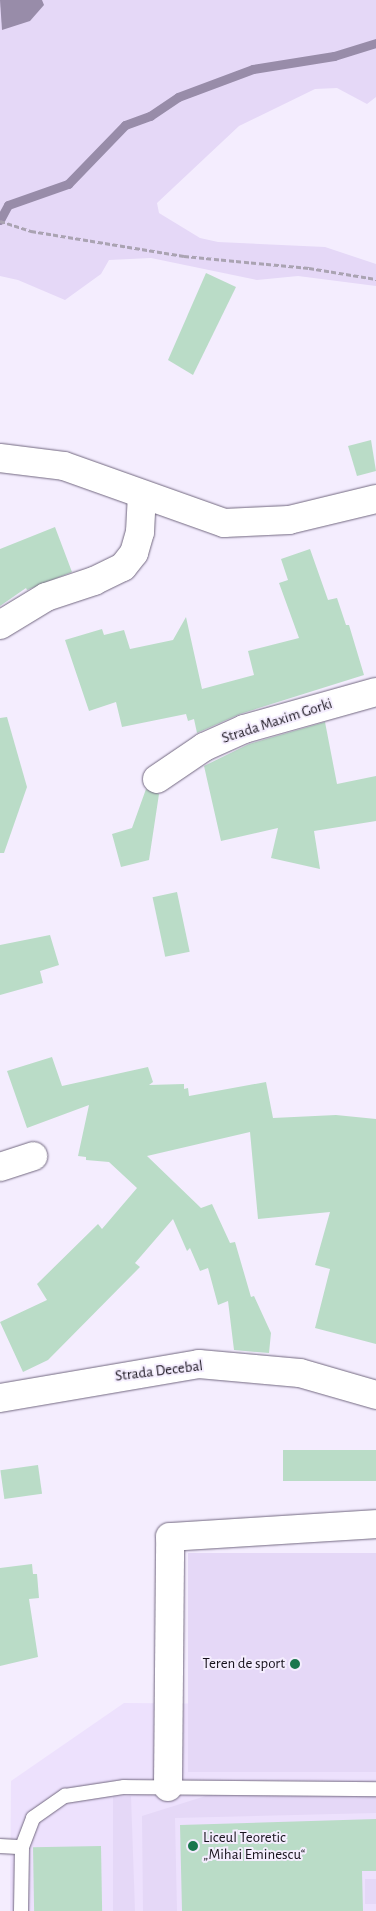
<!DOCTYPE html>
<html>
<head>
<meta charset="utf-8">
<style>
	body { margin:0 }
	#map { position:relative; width:376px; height:1911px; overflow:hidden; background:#f4edfe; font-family:"Alegreya Sans",sans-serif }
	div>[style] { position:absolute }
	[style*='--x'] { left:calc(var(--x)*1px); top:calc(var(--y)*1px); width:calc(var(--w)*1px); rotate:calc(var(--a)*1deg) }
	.built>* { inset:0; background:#ede1fd }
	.green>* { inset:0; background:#e5d8f7; transform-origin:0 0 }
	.water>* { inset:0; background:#988ca9 }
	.stream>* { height:9px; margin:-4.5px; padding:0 4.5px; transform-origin:4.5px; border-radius:4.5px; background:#988ca9 }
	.building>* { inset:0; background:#badcc7; transform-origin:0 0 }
	.path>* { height:3px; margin-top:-1.5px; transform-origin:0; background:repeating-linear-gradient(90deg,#aaa3b2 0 5px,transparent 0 7.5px) }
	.roads { filter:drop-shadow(0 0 1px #726880) drop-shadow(0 0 1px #726880) }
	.lane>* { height:14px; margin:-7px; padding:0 7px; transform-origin:7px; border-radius:7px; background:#fff }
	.street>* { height:28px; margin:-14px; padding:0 14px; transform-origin:14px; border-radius:14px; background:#fff }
	.dots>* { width:14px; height:14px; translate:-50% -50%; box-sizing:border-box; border:2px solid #f4edfe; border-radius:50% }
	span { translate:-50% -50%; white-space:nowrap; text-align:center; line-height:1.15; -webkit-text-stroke:4px #f4edfe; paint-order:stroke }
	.street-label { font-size:15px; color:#18131d }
	.poi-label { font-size:15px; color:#18131d }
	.right { translate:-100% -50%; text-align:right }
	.left { translate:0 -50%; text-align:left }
</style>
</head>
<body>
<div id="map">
	<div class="built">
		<div style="clip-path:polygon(124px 1703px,376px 1705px,376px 1911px,10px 1911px,11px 1781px)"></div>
	</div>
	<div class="green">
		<div style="clip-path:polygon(0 0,376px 0,376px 97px,367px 104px,337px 88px,315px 89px,239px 126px,157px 203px,159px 213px,200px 238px,218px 242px,325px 247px,376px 264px,376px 286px,298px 276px,257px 280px,151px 258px,109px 260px,101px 274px,65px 300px,18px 280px,0 276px)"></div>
		<div style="left:376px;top:1553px;width:219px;height:188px;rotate:90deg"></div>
		<div style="clip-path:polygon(212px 1794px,376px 1795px,376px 1813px,175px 1818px,177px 1911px,143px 1911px,142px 1816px)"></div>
		<div style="clip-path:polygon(131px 1796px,135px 1911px,113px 1911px,113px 1797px)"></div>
		<div style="left:365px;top:1879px;width:11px;height:25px"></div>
	</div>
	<div class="water">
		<div style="clip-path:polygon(0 0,42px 0,44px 5px,30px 21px,2px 30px)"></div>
	</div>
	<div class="stream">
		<div style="--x:0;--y:220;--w:17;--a:-62"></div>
		<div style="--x:8;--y:205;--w:64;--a:-19.3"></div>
		<div style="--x:68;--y:184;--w:82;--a:-46"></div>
		<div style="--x:125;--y:125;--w:27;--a:-20"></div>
		<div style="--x:150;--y:116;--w:34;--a:-34"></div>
		<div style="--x:178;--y:97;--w:80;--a:-20.5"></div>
		<div style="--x:253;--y:69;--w:82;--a:-9.1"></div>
		<div style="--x:334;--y:56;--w:44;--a:-17.2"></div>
	</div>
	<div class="building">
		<div style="clip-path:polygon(206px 273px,236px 287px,193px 375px,168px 360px)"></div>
		<div style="clip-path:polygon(371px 440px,376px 471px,357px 476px,348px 446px)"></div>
		<div style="clip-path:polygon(55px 527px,72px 572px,27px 590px,26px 588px,0 606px,0 549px)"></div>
		<div style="clip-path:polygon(310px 549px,328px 600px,337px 598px,346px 625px,349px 625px,364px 675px,240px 714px,197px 733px,194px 719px,188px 721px,186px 714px,122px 727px,116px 702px,89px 711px,65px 640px,102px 629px,104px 635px,124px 630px,130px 649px,173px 640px,186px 617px,202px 689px,254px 675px,248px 651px,299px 638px,279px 583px,288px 580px,281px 559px)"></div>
		<div style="clip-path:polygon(7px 717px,27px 787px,4px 853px,0 853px,0 718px)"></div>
		<div style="clip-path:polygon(325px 722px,337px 784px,376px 776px,376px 821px,314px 831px,320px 869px,271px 858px,278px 828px,221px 841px,204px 766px,249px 744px)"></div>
		<div style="clip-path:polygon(146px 789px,159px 794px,149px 860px,121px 867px,112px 834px,132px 828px)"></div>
		<div style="left:177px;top:892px;width:61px;height:25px;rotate:78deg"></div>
		<div style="clip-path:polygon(50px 935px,59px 965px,40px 971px,43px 983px,0 995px,0 945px)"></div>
		<div style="clip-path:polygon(52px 1057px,62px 1086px,148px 1067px,153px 1082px,149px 1085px,184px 1084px,184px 1089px,188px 1088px,189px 1096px,266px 1082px,273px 1118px,336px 1115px,376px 1119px,376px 1344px,315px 1328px,330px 1269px,315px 1265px,330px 1212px,258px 1219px,250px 1132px,147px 1156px,201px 1208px,212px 1204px,230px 1243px,235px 1242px,251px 1297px,254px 1296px,271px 1333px,269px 1353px,234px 1350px,228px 1301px,218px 1305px,208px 1268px,200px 1271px,190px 1248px,187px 1251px,173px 1219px,135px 1263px,140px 1267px,48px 1360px,23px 1372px,0 1322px,47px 1300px,37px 1284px,98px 1224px,102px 1229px,137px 1188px,109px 1162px,86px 1160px,86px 1157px,78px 1156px,89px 1105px,27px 1128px,7px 1071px)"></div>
		<div style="left:376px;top:1450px;width:31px;height:93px;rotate:90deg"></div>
		<div style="left:38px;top:1465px;width:29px;height:38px;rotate:82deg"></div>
		<div style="clip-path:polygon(32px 1564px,33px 1574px,37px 1574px,39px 1598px,29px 1599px,38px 1657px,0 1666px,0 1568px)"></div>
		<div style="clip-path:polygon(376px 1819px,376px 1871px,362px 1871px,363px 1911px,182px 1911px,180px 1825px)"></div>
		<div style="left:101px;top:1846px;width:65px;height:68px;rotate:89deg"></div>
	</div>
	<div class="path">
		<div style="--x:0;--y:221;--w:33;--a:18"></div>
		<div style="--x:31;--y:231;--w:155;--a:9.3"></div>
		<div style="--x:184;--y:256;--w:126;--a:5.5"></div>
		<div style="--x:309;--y:268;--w:68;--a:9.3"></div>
	</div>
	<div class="roads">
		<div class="lane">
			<div style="--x:0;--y:1846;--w:22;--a:3"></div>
			<div style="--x:21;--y:1911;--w:64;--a:-89.1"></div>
			<div style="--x:22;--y:1847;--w:31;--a:-69"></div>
			<div style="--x:33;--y:1818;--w:39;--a:-35"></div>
			<div style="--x:65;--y:1796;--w:60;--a:-8.7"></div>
			<div style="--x:124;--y:1787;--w:252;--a:0.5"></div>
		</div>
		<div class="street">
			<div style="--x:0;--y:458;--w:64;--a:7.1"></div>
			<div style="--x:64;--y:466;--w:170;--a:19.6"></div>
			<div style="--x:224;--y:523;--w:65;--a:-2.6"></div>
			<div style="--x:289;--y:520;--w:89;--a:-13.6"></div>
			<div style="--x:0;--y:625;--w:54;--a:-31.3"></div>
			<div style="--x:46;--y:597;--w:51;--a:-18.4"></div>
			<div style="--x:94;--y:581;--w:32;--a:-26"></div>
			<div style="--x:123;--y:567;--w:18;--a:-52"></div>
			<div style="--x:134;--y:553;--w:22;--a:-74"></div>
			<div style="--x:140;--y:532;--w:36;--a:-87"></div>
			<div style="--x:157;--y:779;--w:57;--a:-34.2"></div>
			<div style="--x:204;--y:747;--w:44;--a:-24.2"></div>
			<div style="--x:244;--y:729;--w:137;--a:-15.7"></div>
			<div style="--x:0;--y:1167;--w:35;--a:-18"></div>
			<div style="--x:0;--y:1398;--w:202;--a:-9.7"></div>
			<div style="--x:199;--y:1364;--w:101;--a:5.1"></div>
			<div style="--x:300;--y:1373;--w:79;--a:16.1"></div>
			<div style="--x:168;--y:1787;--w:250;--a:-89.5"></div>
			<div style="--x:170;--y:1537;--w:206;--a:-3.6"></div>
		</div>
	</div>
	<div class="dots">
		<div style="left:295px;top:1664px;background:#1a774d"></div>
		<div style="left:193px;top:1846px;background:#1a774d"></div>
	</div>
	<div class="street-label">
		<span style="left:277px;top:721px;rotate:-18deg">Strada Maxim Gorki</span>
		<span style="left:159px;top:1371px;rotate:-7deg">Strada Decebal</span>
	</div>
	<div class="poi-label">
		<span class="right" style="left:285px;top:1664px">Teren de sport</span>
		<span class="left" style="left:203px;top:1846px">Liceul Teoretic<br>„Mihai Eminescu“</span>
	</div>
</div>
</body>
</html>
